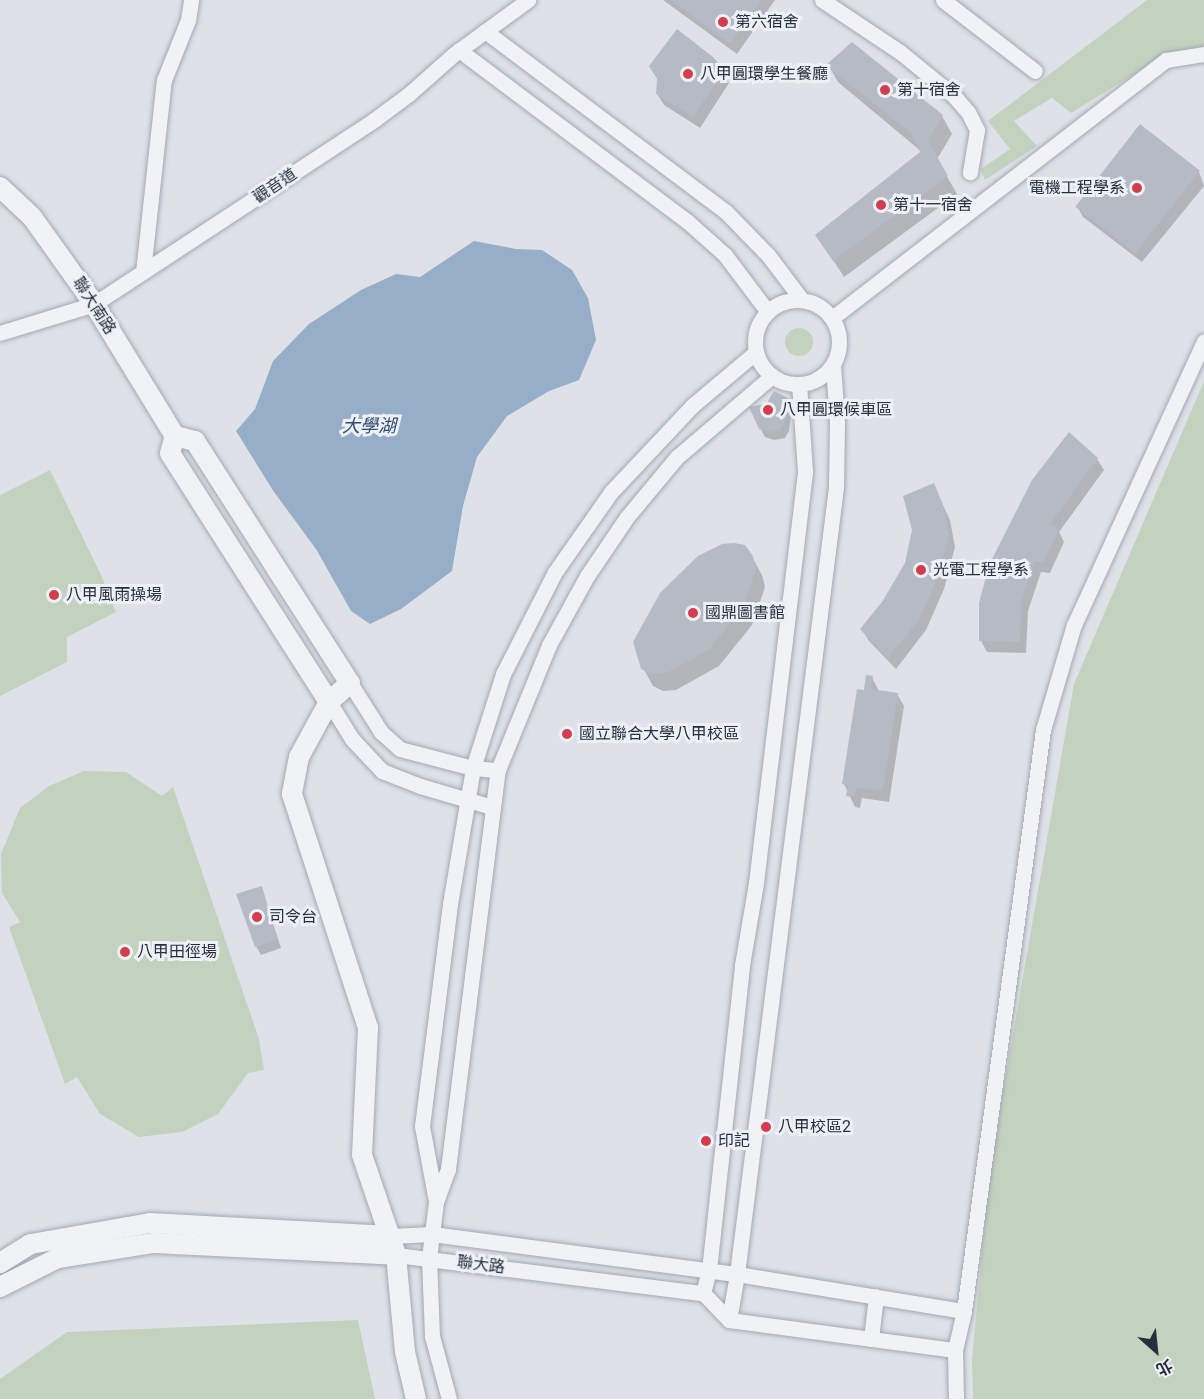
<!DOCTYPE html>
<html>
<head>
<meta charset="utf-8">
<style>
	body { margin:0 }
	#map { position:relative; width:1204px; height:1399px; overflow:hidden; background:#dee1e8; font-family:Roboto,"Noto Sans TC",sans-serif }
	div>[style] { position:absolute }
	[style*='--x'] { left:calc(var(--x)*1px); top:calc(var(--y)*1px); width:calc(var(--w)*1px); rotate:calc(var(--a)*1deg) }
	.green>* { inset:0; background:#c3d2bf }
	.round { border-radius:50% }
	.water>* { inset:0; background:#97aec9 }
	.shadow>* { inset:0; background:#0003 }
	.building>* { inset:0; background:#b5bac5; transform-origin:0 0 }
	.roads { filter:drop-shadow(0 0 2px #a3a8b2) drop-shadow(0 0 2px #a3a8b2) }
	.minor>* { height:15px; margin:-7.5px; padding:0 7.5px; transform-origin:7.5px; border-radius:7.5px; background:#f0f2f6 }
	.minor>.ring { margin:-7.5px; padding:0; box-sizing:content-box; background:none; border:15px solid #f0f2f6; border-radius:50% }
	.tertiary>* { height:20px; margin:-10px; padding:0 10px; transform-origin:10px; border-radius:10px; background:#f0f2f6 }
	.dots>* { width:16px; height:16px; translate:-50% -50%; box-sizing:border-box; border:3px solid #edf0f5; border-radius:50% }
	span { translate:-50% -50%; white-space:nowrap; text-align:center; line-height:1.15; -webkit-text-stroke:6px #edf0f5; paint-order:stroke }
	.poi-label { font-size:16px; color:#272f3f }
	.left { translate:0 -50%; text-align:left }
	.right { translate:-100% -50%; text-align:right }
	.street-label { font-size:16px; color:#272f3f }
	.water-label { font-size:18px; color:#304c74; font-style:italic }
	.north { position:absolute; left:1126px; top:1321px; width:60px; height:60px; -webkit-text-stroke:4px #edf0f5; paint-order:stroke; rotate:153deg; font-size:16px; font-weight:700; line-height:24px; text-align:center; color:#272f3f }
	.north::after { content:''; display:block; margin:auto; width:21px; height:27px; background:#272f3f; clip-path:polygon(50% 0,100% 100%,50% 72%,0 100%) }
</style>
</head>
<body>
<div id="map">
	<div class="green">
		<div style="clip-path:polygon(1147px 0,1204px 0,1204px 47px,1154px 62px,1071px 113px,1052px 98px,1014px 121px,1037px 146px,985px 180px,981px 169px,1010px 149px,988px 121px)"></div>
		<div class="round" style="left:785px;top:328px;width:28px;height:28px"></div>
		<div style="clip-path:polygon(1204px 381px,1204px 1399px,973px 1399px,972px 1360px,990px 1166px,1074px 684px)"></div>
		<div style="clip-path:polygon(50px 470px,102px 577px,116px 612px,67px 637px,67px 662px,0 696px,0 495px)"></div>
		<div style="clip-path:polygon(84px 771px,126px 772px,162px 796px,173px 787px,259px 1039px,264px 1070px,248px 1073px,218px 1114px,182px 1132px,139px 1137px,100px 1114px,77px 1077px,65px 1084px,9px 927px,20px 922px,2px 893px,1px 854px,20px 808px,49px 786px)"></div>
		<div style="clip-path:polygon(358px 1320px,375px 1399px,0 1399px,0 1379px,67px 1332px)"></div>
	</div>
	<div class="water">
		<div style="clip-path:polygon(474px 241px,516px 249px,542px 250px,572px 270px,588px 298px,596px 340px,579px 380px,549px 391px,507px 416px,477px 457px,463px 506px,452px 571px,401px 609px,370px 624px,351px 611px,316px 549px,274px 492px,236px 431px,255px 409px,273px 361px,309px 324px,361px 290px,396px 274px,420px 277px)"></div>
	</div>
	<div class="shadow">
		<div style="clip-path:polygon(663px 0,775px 0,737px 54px)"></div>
		<div style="clip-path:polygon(828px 65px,942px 116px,952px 134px,937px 159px,957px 194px,844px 277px,817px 235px,922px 152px,838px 82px)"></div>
		<div style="clip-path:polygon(723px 71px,729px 83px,700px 128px,664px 105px,657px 94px)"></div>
		<div style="clip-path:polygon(1199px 172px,1204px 186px,1142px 262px,1083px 217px,1077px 206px)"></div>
		<div style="clip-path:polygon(787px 399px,792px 407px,789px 431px,785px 438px,774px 440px,765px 437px,760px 428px)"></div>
		<div style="clip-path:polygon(1097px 459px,1104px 470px,1059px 532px,1064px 542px,1050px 573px,1041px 572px,1028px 611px,1026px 653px,987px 652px,981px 641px,981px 603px)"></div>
		<div style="clip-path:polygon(933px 485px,950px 520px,955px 547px,944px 589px,926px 630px,896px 669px,869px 641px,862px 630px,883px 603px,907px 563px)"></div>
		<div style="clip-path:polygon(752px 557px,762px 575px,765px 587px,752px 625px,719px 666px,676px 690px,663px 691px,653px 686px,643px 668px)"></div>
		<div style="clip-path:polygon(872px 678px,879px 691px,897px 694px,904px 706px,889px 802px,862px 798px,860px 808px,855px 807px,844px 784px,865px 692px)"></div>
		<div style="clip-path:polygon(261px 887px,281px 948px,261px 955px,256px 946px)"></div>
	</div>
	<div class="building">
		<div style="clip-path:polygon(671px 0,761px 0,730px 44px)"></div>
		<div style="clip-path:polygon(677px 29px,713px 57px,724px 70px,693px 117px,656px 94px,657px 79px,649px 66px)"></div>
		<div style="clip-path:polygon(852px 42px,943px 115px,928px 141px,948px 176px,833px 261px,815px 235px,920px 152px,911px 133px,826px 65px)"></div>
		<div style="left:1140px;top:124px;width:76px;height:105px;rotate:38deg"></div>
		<div style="clip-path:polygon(774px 391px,788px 398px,785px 422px,780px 430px,769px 432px,759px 429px,749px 407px,766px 404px)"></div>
		<div style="clip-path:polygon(1069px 432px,1098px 458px,1050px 524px,1059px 529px,1043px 562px,1035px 561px,1022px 598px,1020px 642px,979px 641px,979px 603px,989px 565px,1032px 480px)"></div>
		<div style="clip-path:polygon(934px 483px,944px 507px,949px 535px,938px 577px,920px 618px,888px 658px,860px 629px,882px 602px,905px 563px,912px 530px,903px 496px)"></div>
		<div style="clip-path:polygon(734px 543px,745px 545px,753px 556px,756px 569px,743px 608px,709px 649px,684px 664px,666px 673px,652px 674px,641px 669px,633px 642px,660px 593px,698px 556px,722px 544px)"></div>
		<div style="clip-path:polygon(866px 675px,873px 676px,871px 689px,898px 693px,883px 791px,856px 787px,854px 797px,846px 796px,848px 785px,842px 784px,857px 689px,864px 690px)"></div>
		<div style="clip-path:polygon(262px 886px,277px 940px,255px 947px,236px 894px)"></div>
	</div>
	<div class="roads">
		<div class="minor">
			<div style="--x:822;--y:0;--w:94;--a:33.7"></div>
			<div style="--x:900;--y:52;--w:70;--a:39.2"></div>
			<div style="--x:954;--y:96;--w:21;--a:49"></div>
			<div style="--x:968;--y:112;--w:20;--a:63"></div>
			<div style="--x:977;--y:130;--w:43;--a:99.5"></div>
			<div style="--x:943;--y:0;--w:116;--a:37.7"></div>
			<div style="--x:485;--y:31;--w:301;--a:36.9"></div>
			<div style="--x:726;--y:212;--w:60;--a:45.7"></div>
			<div style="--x:768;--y:255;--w:56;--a:52.9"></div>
			<div style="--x:459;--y:50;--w:286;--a:36.9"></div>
			<div style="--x:688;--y:222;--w:50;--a:41.7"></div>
			<div style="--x:725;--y:255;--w:71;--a:53"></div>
			<div style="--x:143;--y:272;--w:193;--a:-83.8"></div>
			<div style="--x:164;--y:80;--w:65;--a:-68.2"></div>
			<div style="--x:188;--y:20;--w:20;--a:-81"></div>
			<div class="ring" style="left:755px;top:300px;width:69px;height:69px"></div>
			<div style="--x:832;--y:318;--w:422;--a:-37.7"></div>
			<div style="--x:1166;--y:60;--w:38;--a:-9"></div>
			<div style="--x:0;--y:333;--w:98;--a:-17.1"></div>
			<div style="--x:94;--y:304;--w:335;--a:-33.3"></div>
			<div style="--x:374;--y:120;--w:44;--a:-36.6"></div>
			<div style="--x:409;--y:94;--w:60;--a:-41.6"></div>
			<div style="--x:454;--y:54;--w:92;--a:-36.1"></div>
			<div style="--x:350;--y:683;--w:58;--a:57.7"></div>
			<div style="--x:381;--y:732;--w:25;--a:42"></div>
			<div style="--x:400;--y:749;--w:75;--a:14.6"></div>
			<div style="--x:473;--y:768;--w:25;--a:5"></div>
			<div style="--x:329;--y:702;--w:44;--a:58.1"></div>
			<div style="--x:352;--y:739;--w:44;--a:46.8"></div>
			<div style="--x:382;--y:771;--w:41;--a:21.5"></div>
			<div style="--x:420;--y:786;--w:75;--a:16.3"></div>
			<div style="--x:436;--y:1201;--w:76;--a:-100.6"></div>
			<div style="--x:422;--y:1126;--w:224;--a:-82.8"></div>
			<div style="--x:450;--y:904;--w:138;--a:-80.4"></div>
			<div style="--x:473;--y:768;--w:99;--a:-72.3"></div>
			<div style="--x:503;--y:674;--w:114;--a:-63"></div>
			<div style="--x:555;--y:572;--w:98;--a:-55"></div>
			<div style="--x:611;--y:492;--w:120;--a:-46.7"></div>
			<div style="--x:693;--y:405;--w:82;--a:-40.1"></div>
			<div style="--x:390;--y:1236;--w:42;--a:-2.7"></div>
			<div style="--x:432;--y:1234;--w:308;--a:7.5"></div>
			<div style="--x:737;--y:1274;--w:230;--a:9.3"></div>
			<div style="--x:396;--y:1255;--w:309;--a:7.1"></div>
			<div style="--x:703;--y:1293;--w:37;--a:46"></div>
			<div style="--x:729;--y:1320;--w:228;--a:7.6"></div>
			<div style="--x:703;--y:1293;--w:24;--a:-75"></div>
			<div style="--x:709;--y:1270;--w:307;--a:-83.8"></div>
			<div style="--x:742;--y:965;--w:83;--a:-80.3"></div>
			<div style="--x:756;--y:883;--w:415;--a:-83.2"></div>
			<div style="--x:805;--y:471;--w:87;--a:-93.9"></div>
			<div style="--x:729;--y:1320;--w:47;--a:-80.1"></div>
			<div style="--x:737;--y:1274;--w:793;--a:-82.83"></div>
			<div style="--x:836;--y:487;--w:64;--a:-89.1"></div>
			<div style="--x:837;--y:423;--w:59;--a:-93.9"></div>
			<div style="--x:871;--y:1339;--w:43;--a:-83.4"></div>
			<div style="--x:449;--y:1399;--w:65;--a:-105.1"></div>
			<div style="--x:432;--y:1336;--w:78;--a:-92.2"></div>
			<div style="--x:429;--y:1258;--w:56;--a:-82.9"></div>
			<div style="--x:436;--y:1202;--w:35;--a:-70"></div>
			<div style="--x:448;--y:1169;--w:402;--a:-82.9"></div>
			<div style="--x:498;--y:770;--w:135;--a:-67.8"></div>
			<div style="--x:549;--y:645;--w:79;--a:-61.2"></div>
			<div style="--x:587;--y:576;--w:71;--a:-55.9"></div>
			<div style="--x:627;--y:517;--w:78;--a:-50.2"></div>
			<div style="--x:677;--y:457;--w:125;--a:-40.5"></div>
			<div style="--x:956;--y:1399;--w:49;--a:-91.2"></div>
			<div style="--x:955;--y:1350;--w:40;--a:-77"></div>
			<div style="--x:964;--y:1311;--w:586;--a:-82.26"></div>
			<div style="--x:1043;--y:730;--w:109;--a:-73.6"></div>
			<div style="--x:1074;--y:625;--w:312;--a:-65.4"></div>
		</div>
		<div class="tertiary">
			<div style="--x:0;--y:187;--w:44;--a:43.2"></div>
			<div style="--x:32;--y:217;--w:107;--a:54.5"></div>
			<div style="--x:94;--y:304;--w:155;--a:58.5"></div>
			<div style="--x:329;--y:702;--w:295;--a:-122.6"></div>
			<div style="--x:170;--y:453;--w:18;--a:-74"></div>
			<div style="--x:175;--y:436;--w:21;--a:14"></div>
			<div style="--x:195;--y:441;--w:287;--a:57.4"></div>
			<div style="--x:350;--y:683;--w:28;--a:138"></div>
			<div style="--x:329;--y:702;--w:63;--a:118.6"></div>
			<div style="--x:299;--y:757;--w:38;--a:101"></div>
			<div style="--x:292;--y:794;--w:246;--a:72"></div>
			<div style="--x:368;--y:1028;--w:127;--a:92.7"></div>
			<div style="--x:362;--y:1155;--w:106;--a:71.2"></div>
			<div style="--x:396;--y:1255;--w:97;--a:84.7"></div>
			<div style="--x:405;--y:1352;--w:48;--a:76.8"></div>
			<div style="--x:0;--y:1263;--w:36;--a:-32"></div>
			<div style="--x:31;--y:1244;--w:121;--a:-10"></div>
			<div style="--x:150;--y:1223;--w:240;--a:3.1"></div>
			<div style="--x:0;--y:1287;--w:65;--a:-26.6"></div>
			<div style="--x:58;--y:1258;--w:97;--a:-8.9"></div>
			<div style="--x:154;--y:1243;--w:242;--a:2.8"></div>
		</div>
	</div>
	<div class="dots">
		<div style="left:723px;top:22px;background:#d23e50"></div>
		<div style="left:688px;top:74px;background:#d23e50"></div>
		<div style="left:885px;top:90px;background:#d23e50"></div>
		<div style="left:1137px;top:188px;background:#d23e50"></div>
		<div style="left:881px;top:205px;background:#d23e50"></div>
		<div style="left:768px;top:410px;background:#d23e50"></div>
		<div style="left:921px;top:570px;background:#d23e50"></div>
		<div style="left:54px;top:595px;background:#d23e50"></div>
		<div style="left:693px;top:613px;background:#d23e50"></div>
		<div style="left:567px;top:734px;background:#d23e50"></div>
		<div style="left:257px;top:917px;background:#d23e50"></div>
		<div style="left:125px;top:952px;background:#d23e50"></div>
		<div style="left:766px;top:1127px;background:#d23e50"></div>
		<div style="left:706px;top:1141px;background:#d23e50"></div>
	</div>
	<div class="poi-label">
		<span class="left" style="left:735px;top:22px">第六宿舍</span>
		<span class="left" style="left:700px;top:74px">八甲圓環學生餐廳</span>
		<span class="left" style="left:897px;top:90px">第十宿舍</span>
		<span class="right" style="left:1125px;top:188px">電機工程學系</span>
		<span class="left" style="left:893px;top:205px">第十一宿舍</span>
		<span class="left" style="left:780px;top:410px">八甲圓環候車區</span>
		<span class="left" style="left:933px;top:570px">光電工程學系</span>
		<span class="left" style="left:66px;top:595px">八甲風雨操場</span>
		<span class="left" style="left:705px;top:613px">國鼎圖書館</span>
		<span class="left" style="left:579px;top:734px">國立聯合大學八甲校區</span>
		<span class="left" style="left:269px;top:917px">司令台</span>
		<span class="left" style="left:137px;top:952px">八甲田徑場</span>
		<span class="left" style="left:778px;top:1127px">八甲校區2</span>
		<span class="left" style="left:718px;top:1141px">印記</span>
	</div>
	<div class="street-label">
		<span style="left:275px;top:186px;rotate:-34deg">觀音道</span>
		<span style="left:94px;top:306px;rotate:57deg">聯大南路</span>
		<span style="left:481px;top:1265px;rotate:7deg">聯大路</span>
	</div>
	<div class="water-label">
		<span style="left:369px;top:426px">大學湖</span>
	</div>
	<div class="north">北</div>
</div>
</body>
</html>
